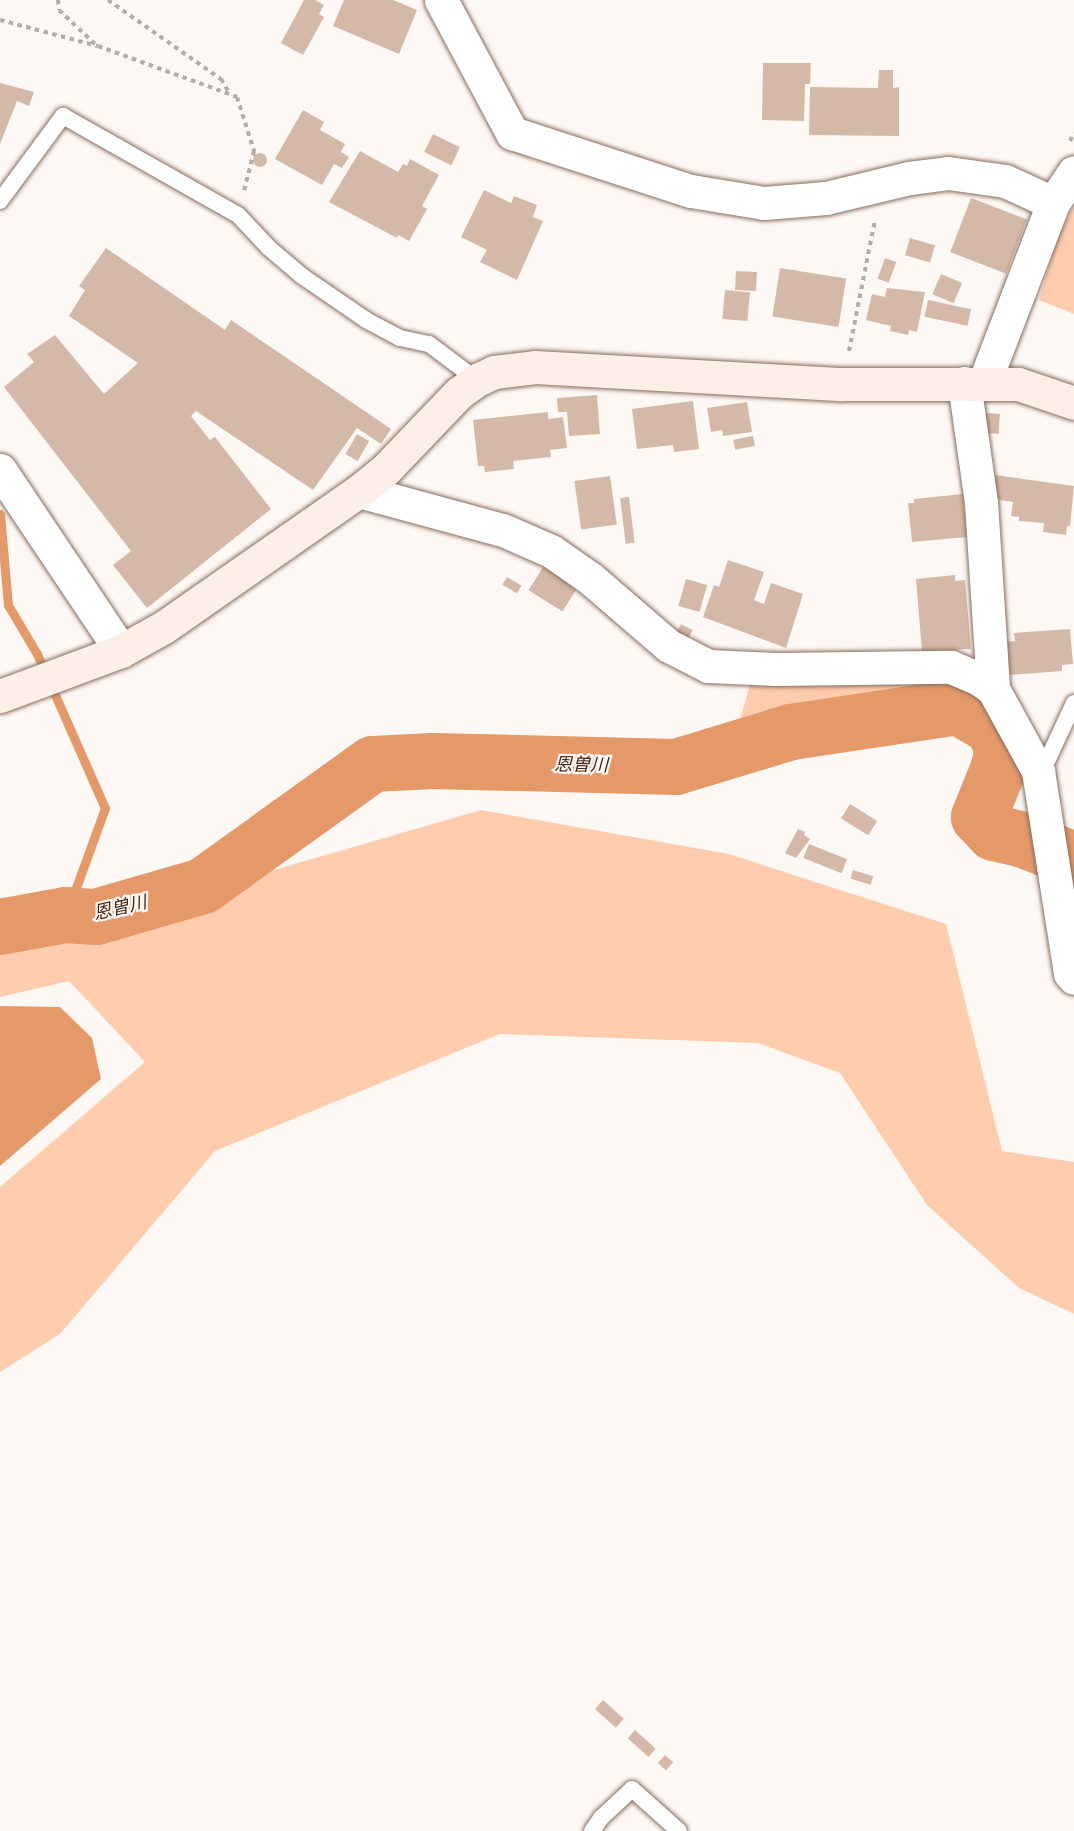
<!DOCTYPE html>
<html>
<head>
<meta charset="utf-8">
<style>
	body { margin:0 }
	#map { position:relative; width:1074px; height:1831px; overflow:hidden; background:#fef8f4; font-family:"Public Sans","Noto Sans JP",sans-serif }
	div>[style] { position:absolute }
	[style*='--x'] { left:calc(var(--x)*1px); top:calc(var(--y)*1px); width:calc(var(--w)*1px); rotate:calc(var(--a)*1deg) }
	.green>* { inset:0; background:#ffccae }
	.water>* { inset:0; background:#e59969 }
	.stream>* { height:9px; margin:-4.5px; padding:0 4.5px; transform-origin:4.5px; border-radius:4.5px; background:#e59969 }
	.river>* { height:56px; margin:-28px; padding:0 28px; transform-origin:28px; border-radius:28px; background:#e59969 }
	.building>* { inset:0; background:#d5b9a8; transform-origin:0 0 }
	.round { border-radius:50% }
	.path>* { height:4px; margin-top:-2px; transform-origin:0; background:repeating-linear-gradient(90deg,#b4aca7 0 4.5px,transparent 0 9px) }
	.roads { filter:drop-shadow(0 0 2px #876d5d) drop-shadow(0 0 2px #876d5d) }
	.lane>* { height:16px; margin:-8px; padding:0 8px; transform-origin:8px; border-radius:8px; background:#fff }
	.street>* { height:33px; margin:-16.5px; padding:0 16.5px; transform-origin:16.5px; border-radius:16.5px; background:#fff }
	.secondary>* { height:33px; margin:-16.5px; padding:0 16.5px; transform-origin:16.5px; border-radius:16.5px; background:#fcefe7 }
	span { translate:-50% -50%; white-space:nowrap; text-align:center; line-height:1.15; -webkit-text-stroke:4.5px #fef8f4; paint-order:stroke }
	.water-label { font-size:18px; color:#442511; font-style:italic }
</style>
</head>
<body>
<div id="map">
	<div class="green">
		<div style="clip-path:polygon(1074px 206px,1074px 314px,1039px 300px,1057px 239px)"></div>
		<div style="clip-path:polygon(947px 673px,988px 699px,954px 697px,813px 718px,803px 713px,735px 737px,751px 681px)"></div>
		<div style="clip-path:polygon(481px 810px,729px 854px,946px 924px,1002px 1151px,1074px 1162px,1074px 1314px,1019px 1288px,927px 1205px,840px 1073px,758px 1043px,500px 1034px,215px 1151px,60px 1334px,0 1372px,0 1187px,145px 1062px,69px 981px,0 997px,0 955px,42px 937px)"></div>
	</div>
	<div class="water">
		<div style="clip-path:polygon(0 1006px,60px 1007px,92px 1038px,101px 1079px,0 1166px)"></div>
	</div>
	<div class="stream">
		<div style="--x:0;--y:514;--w:91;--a:85"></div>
		<div style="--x:8;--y:605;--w:57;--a:59.4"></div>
		<div style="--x:37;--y:654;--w:168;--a:66.2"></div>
		<div style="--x:105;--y:808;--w:114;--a:110"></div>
	</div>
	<div class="river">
		<div style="--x:0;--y:927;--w:67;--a:-10.3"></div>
		<div style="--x:66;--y:915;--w:30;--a:4"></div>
		<div style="--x:96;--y:917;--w:111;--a:-16.2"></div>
		<div style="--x:203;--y:886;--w:209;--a:-35.7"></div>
		<div style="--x:373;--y:764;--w:60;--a:-2.9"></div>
		<div style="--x:433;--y:761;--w:243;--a:1.4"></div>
		<div style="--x:676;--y:767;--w:120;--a:-16.9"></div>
		<div style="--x:791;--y:732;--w:169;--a:-8.5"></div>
		<div style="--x:958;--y:707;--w:40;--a:29.7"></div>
		<div style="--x:993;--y:727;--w:24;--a:66"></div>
		<div style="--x:1003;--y:749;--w:22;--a:103"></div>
		<div style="--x:998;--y:770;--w:51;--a:112"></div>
		<div style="--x:979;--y:817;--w:22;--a:47"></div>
		<div style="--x:994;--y:833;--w:31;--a:13"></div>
		<div style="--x:1024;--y:840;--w:54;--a:21.8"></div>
	</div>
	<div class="building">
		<div style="clip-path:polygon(304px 0,315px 0,324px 5px,319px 14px,324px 17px,303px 55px,281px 43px)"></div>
		<div style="clip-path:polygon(344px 0,393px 0,417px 10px,399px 54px,333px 26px)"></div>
		<div style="clip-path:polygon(763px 63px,811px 63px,810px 84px,805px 84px,804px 121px,762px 120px)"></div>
		<div style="clip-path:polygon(879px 70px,893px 70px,893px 88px,899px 87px,899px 136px,809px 135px,810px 87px,878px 88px)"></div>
		<div style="clip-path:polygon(0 83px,34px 92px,29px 106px,17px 101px,0 144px)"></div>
		<div style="clip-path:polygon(303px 110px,324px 122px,320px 130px,345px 144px,341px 152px,349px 157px,342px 168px,334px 164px,322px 185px,275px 159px)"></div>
		<div style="left:433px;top:134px;width:30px;height:20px;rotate:26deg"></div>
		<div style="clip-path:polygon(360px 151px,398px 172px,403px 164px,407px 166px,410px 159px,439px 175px,422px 206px,427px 209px,409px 241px,398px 235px,397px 238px,329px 202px)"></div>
		<div class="round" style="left:253px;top:153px;width:14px;height:14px"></div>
		<div style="clip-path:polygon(484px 190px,511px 203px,514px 196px,537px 205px,533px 217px,543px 221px,517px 280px,480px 262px,487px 250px,461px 237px)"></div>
		<div style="left:971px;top:198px;width:60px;height:58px;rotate:21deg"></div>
		<div style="left:910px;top:238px;width:26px;height:18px;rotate:16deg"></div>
		<div style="clip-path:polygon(106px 248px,225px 330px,231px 320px,391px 429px,381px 444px,357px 428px,313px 490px,196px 411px,191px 416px,210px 440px,215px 437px,271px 509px,147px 608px,113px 565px,131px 551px,4px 387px,34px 362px,27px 354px,55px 335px,104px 394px,138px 363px,69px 316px,85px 290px,79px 286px)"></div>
		<div style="left:885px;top:258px;width:12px;height:22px;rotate:20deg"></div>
		<div style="left:780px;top:268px;width:67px;height:49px;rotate:9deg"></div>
		<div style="left:736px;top:271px;width:21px;height:19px;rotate:3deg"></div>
		<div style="left:941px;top:274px;width:23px;height:22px;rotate:23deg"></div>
		<div style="clip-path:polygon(887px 288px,925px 292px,917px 332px,909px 330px,908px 335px,890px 331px,891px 326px,866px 320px,872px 294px,885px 297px)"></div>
		<div style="left:725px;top:290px;width:25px;height:29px;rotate:5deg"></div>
		<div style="left:928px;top:300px;width:44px;height:17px;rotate:12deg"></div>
		<div style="clip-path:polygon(597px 395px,600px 434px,569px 436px,567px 412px,558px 412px,557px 398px)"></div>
		<div style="clip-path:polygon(693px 401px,699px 449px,674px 452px,673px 445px,637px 449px,632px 409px)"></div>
		<div style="clip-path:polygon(747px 402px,752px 432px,723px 436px,722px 430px,711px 432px,707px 408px)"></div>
		<div style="clip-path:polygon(548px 412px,548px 419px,563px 417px,567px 448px,550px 450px,551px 457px,513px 461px,514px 469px,485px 472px,484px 466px,478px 466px,473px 420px)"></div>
		<div style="left:986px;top:413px;width:14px;height:20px;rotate:4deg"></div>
		<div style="left:357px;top:434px;width:14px;height:23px;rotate:30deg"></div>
		<div style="left:753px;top:436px;width:10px;height:20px;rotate:79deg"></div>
		<div style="clip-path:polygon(995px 475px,1074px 486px,1070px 526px,1067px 526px,1066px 535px,1043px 532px,1044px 523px,1019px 521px,1019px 517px,1011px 516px,1013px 502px,993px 499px)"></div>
		<div style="left:610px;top:476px;width:49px;height:36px;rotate:82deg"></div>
		<div style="clip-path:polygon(963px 494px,967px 537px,912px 542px,908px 503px,914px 503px,914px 499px)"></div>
		<div style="left:629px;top:497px;width:46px;height:9px;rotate:83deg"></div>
		<div style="clip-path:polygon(728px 560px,764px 572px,754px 600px,764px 604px,771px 583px,803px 594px,786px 648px,703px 617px,714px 585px,719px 587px)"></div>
		<div style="left:545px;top:564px;width:40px;height:31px;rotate:32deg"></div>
		<div style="clip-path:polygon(955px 575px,955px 581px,965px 580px,971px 649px,922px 652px,916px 579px)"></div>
		<div style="left:507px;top:577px;width:17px;height:9px;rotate:31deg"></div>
		<div style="left:686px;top:579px;width:22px;height:28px;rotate:16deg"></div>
		<div style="left:681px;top:624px;width:13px;height:11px;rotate:27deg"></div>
		<div style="clip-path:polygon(1070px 629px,1073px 664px,1062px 665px,1062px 671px,1009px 675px,1006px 642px,1015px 641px,1014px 633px)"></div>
		<div style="left:850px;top:804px;width:32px;height:17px;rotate:32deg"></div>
		<div style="clip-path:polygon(798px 829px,805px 832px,804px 835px,810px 839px,796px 858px,785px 853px)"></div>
		<div style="left:809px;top:844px;width:41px;height:15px;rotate:22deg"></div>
		<div style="left:853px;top:870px;width:21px;height:9px;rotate:17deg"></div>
		<div style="left:603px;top:1700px;width:28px;height:12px;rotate:42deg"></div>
		<div style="left:635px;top:1730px;width:28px;height:11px;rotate:42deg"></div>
		<div style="left:665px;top:1755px;width:11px;height:11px;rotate:41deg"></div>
	</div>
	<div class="path">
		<div style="--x:58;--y:0;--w:10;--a:84"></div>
		<div style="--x:59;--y:10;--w:52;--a:43.5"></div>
		<div style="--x:108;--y:0;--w:138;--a:35"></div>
		<div style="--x:221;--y:79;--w:17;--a:59"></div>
		<div style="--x:0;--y:20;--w:101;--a:14.9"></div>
		<div style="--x:98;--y:46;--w:148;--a:20.1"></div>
		<div style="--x:237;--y:97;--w:57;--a:72.5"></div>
		<div style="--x:254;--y:151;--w:41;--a:104"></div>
		<div style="--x:1070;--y:141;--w:9;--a:-63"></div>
		<div style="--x:849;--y:351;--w:134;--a:-78.8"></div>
	</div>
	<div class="roads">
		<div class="lane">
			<div style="--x:0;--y:201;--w:106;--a:-53.5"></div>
			<div style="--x:63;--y:116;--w:201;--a:29.5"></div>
			<div style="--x:238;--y:215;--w:45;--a:46.8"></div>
			<div style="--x:269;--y:248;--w:43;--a:40.3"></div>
			<div style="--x:302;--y:276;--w:78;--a:34.5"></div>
			<div style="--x:366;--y:320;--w:38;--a:28"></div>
			<div style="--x:400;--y:338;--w:30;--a:12"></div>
			<div style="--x:429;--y:344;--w:60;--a:36.9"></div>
			<div style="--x:1038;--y:771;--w:13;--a:-48"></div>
			<div style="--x:1047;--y:761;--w:64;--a:-65"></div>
			<div style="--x:592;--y:1831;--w:16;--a:-55"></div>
			<div style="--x:601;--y:1818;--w:42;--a:-43.1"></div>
			<div style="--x:632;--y:1789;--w:63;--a:41.8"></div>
		</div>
		<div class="street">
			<div style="--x:441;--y:0;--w:151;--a:61.9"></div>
			<div style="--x:512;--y:133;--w:188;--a:18"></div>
			<div style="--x:691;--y:191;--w:74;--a:9.3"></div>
			<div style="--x:764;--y:203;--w:62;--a:-4.6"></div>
			<div style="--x:826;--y:198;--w:85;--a:-13.5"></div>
			<div style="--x:909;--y:178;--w:39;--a:-7"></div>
			<div style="--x:948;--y:173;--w:58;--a:8"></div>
			<div style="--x:1005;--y:181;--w:53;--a:24.6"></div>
			<div style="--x:964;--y:383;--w:120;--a:81.9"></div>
			<div style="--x:981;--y:502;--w:187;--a:86.3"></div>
			<div style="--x:984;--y:383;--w:193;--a:-69"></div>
			<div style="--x:1053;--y:203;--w:37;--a:-56"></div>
			<div style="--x:0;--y:470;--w:218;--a:56.2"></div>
			<div style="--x:359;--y:491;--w:149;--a:15.2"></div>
			<div style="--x:503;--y:530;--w:52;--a:23.6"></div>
			<div style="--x:551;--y:551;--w:49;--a:35"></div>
			<div style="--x:591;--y:579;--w:103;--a:40.7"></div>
			<div style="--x:669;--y:646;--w:44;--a:27.1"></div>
			<div style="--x:708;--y:666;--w:68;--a:2.5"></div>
			<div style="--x:776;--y:669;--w:175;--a:-0.7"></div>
			<div style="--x:951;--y:667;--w:30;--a:23"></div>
			<div style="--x:979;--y:679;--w:17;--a:36"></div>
			<div style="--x:993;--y:689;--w:94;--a:61.2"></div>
			<div style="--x:1038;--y:771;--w:205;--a:81"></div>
			<div style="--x:1070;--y:973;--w:6;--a:51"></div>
		</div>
		<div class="secondary">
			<div style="--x:0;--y:696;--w:129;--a:-20.4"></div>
			<div style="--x:121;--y:651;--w:49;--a:-29.2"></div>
			<div style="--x:164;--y:627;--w:238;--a:-34.9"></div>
			<div style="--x:359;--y:491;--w:36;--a:-39"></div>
			<div style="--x:387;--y:468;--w:104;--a:-46.2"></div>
			<div style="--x:459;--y:393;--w:22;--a:-36"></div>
			<div style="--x:477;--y:380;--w:19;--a:-25"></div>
			<div style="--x:494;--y:372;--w:41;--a:-7"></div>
			<div style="--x:535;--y:367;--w:308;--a:3.2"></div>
			<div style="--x:843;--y:384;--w:175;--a:0"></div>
			<div style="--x:1018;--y:384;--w:59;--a:18.7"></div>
		</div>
	</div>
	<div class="water-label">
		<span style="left:581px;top:765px;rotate:1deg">恩曽川</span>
		<span style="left:120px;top:908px;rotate:-13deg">恩曽川</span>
	</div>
</div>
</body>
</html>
